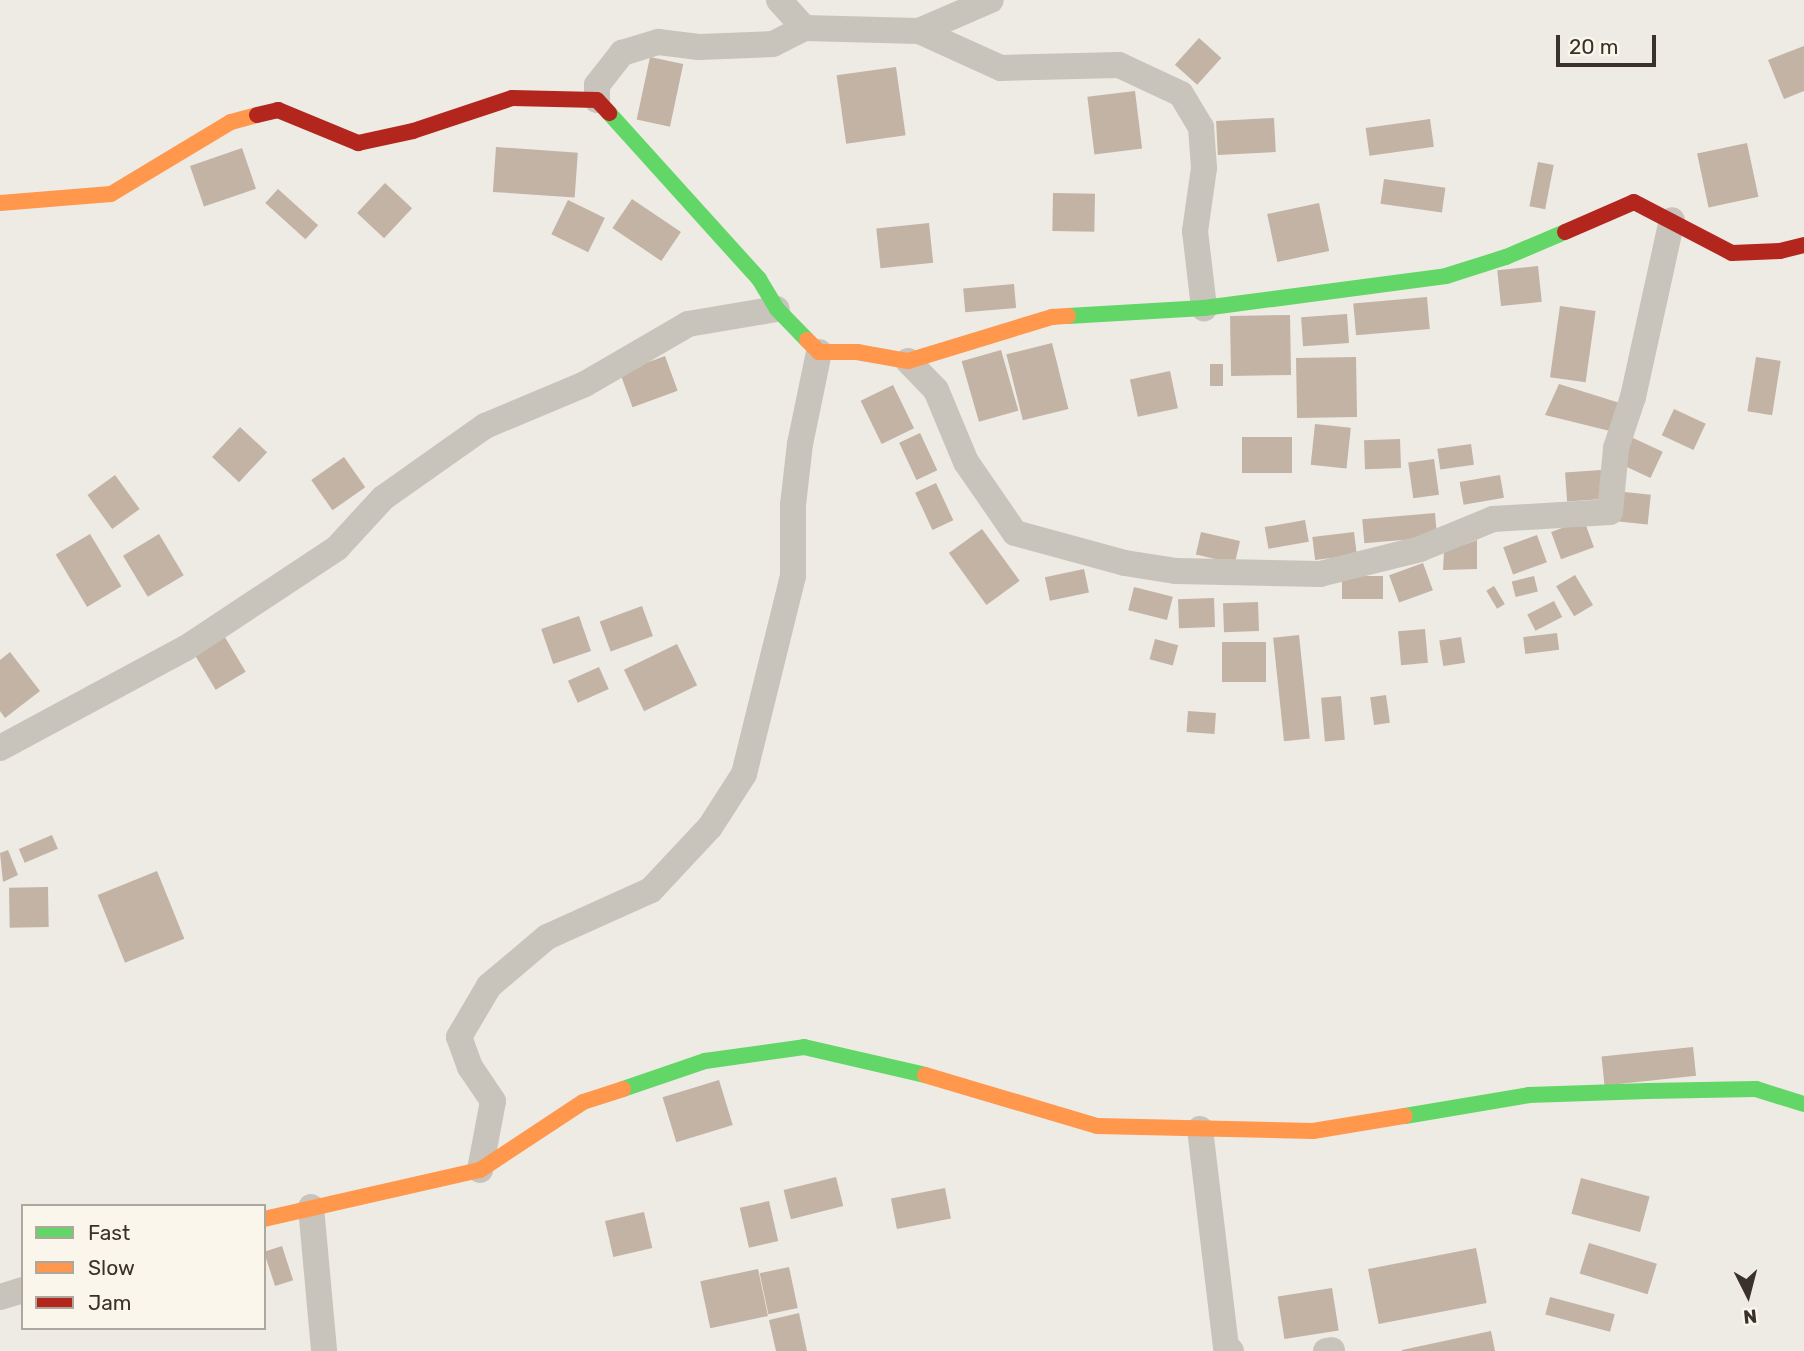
<!DOCTYPE html>
<html>
<head>
<meta charset="utf-8">
<style>
	body { margin:0 }
	#map { position:relative; width:1804px; height:1351px; overflow:hidden; background:#eeebe4; font-family:Rubik,sans-serif }
	div>[style] { position:absolute }
	[style*='--x'] { left:calc(var(--x)*1px); top:calc(var(--y)*1px); width:calc(var(--w)*1px); rotate:calc(var(--a)*1deg) }
	.building>* { inset:0; background:#c2b3a5; transform-origin:0 0 }
	.street>* { height:26px; margin:-13px; padding:0 13px; transform-origin:13px; border-radius:13px; background:#c8c4bc }
	.fast>* { height:16px; margin:-8px; padding:0 8px; transform-origin:8px; border-radius:8px; background:#63d668 }
	.slow>* { height:16px; margin:-8px; padding:0 8px; transform-origin:8px; border-radius:8px; background:#ff974d }
	.jam>* { height:16px; margin:-8px; padding:0 8px; transform-origin:8px; border-radius:8px; background:#b3261e }
	span { translate:-50% -50%; white-space:nowrap; text-align:center; line-height:1.15; -webkit-text-stroke:6px #faf6eb; paint-order:stroke }
	.legend { position:absolute; left:21px; top:1204px; width:245px; height:126px; box-sizing:border-box; background:#faf6eb; border:2px solid #ada79e; margin:0; padding:9px 12px; list-style:none; font-size:21px; color:#39312a }
	.legend li { display:flex; align-items:center; gap:14px; height:35px }
	.legend b { width:35px; border:2px solid #ada79e }
	.north { position:absolute; left:1713px; top:1260px; width:70px; height:70px; -webkit-text-stroke:5px #faf6eb; paint-order:stroke; rotate:174deg; font-size:19px; font-weight:700; line-height:28px; text-align:center; color:#39312a }
	.north::after { content:''; display:block; margin:auto; width:24px; height:32px; background:#39312a; clip-path:polygon(50% 0,100% 100%,50% 72%,0 100%) }
	.scale { position:absolute; left:1556px; top:35px; width:100px; height:32px; box-sizing:border-box; border:4px solid #39312a; border-top:0; padding-left:9px; font-size:21px; line-height:24px; white-space:nowrap; color:#39312a; -webkit-text-stroke:5px #faf6eb; paint-order:stroke }
</style>
</head>
<body>
<div id="map">
	<div class="building">
		<div style="left:1199px;top:38px;width:30px;height:36px;rotate:42deg"></div>
		<div style="clip-path:polygon(1804px 46px,1804px 91px,1784px 99px,1768px 60px)"></div>
		<div style="left:650px;top:57px;width:34px;height:64px;rotate:12deg"></div>
		<div style="left:896px;top:67px;width:69px;height:60px;rotate:82deg"></div>
		<div style="left:1135px;top:91px;width:58px;height:48px;rotate:83deg"></div>
		<div style="left:1274px;top:118px;width:34px;height:58px;rotate:87deg"></div>
		<div style="left:1430px;top:119px;width:28px;height:65px;rotate:82deg"></div>
		<div style="left:1747px;top:143px;width:55px;height:51px;rotate:78deg"></div>
		<div style="left:496px;top:147px;width:82px;height:45px;rotate:4deg"></div>
		<div style="left:242px;top:148px;width:43px;height:55px;rotate:71deg"></div>
		<div style="left:1538px;top:162px;width:16px;height:45px;rotate:11deg"></div>
		<div style="left:1384px;top:179px;width:62px;height:25px;rotate:8deg"></div>
		<div style="left:385px;top:183px;width:37px;height:41px;rotate:43deg"></div>
		<div style="left:278px;top:189px;width:54px;height:19px;rotate:42deg"></div>
		<div style="left:1053px;top:193px;width:42px;height:38px;rotate:1deg"></div>
		<div style="left:632px;top:199px;width:59px;height:35px;rotate:34deg"></div>
		<div style="left:568px;top:200px;width:41px;height:38px;rotate:26deg"></div>
		<div style="left:1319px;top:203px;width:49px;height:53px;rotate:78deg"></div>
		<div style="left:929px;top:223px;width:40px;height:53px;rotate:84deg"></div>
		<div style="left:1538px;top:266px;width:36px;height:41px;rotate:84deg"></div>
		<div style="left:1014px;top:284px;width:24px;height:51px;rotate:85deg"></div>
		<div style="left:1427px;top:297px;width:32px;height:74px;rotate:85deg"></div>
		<div style="left:1560px;top:306px;width:36px;height:72px;rotate:8deg"></div>
		<div style="left:1347px;top:314px;width:29px;height:46px;rotate:86deg"></div>
		<div style="left:1290px;top:315px;width:60px;height:60px;rotate:89deg"></div>
		<div style="left:1052px;top:343px;width:68px;height:47px;rotate:76deg"></div>
		<div style="left:1001px;top:350px;width:63px;height:41px;rotate:74deg"></div>
		<div style="left:665px;top:356px;width:37px;height:48px;rotate:70deg"></div>
		<div style="left:1356px;top:357px;width:60px;height:60px;rotate:89deg"></div>
		<div style="left:1756px;top:357px;width:25px;height:55px;rotate:9deg"></div>
		<div style="left:1210px;top:364px;width:13px;height:22px"></div>
		<div style="left:1170px;top:371px;width:38px;height:41px;rotate:78deg"></div>
		<div style="clip-path:polygon(1559px 384px,1623px 404px,1614px 432px,1545px 415px)"></div>
		<div style="left:893px;top:385px;width:48px;height:36px;rotate:64deg"></div>
		<div style="left:1674px;top:409px;width:35px;height:29px;rotate:25deg"></div>
		<div style="left:1315px;top:424px;width:36px;height:41px;rotate:6deg"></div>
		<div style="left:240px;top:427px;width:37px;height:41px;rotate:43deg"></div>
		<div style="left:920px;top:433px;width:41px;height:23px;rotate:65deg"></div>
		<div style="left:1292px;top:437px;width:36px;height:50px;rotate:90deg"></div>
		<div style="left:1631px;top:437px;width:35px;height:29px;rotate:25deg"></div>
		<div style="left:1400px;top:439px;width:29px;height:36px;rotate:88deg"></div>
		<div style="left:1471px;top:444px;width:21px;height:34px;rotate:82deg"></div>
		<div style="left:344px;top:457px;width:37px;height:40px;rotate:55deg"></div>
		<div style="left:1434px;top:459px;width:36px;height:26px;rotate:82deg"></div>
		<div style="left:1601px;top:470px;width:29px;height:36px;rotate:86deg"></div>
		<div style="left:115px;top:475px;width:42px;height:34px;rotate:54deg"></div>
		<div style="left:1500px;top:475px;width:23px;height:41px;rotate:80deg"></div>
		<div style="left:936px;top:483px;width:41px;height:23px;rotate:65deg"></div>
		<div style="left:1615px;top:491px;width:36px;height:30px;rotate:6deg"></div>
		<div style="left:1435px;top:513px;width:24px;height:73px;rotate:85deg"></div>
		<div style="left:1305px;top:520px;width:22px;height:41px;rotate:80deg"></div>
		<div style="left:1584px;top:520px;width:29px;height:35px;rotate:70deg"></div>
		<div style="left:982px;top:529px;width:64px;height:41px;rotate:54deg"></div>
		<div style="left:1201px;top:532px;width:40px;height:23px;rotate:13deg"></div>
		<div style="left:1354px;top:532px;width:23px;height:42px;rotate:83deg"></div>
		<div style="left:90px;top:534px;width:61px;height:40px;rotate:59deg"></div>
		<div style="left:159px;top:534px;width:48px;height:42px;rotate:59deg"></div>
		<div style="left:1537px;top:535px;width:29px;height:36px;rotate:70deg"></div>
		<div style="clip-path:polygon(1477px 540px,1477px 569px,1443px 570px,1444px 552px)"></div>
		<div style="left:1423px;top:563px;width:29px;height:36px;rotate:70deg"></div>
		<div style="left:1084px;top:569px;width:24px;height:40px;rotate:78deg"></div>
		<div style="left:1575px;top:575px;width:35px;height:22px;rotate:59deg"></div>
		<div style="left:1383px;top:576px;width:23px;height:41px;rotate:90deg"></div>
		<div style="left:1534px;top:576px;width:16px;height:23px;rotate:76deg"></div>
		<div style="left:1494px;top:586px;width:21px;height:9px;rotate:59deg"></div>
		<div style="left:1134px;top:587px;width:40px;height:24px;rotate:14deg"></div>
		<div style="left:1214px;top:598px;width:29px;height:36px;rotate:88deg"></div>
		<div style="left:1554px;top:601px;width:18px;height:30px;rotate:63deg"></div>
		<div style="left:1258px;top:602px;width:29px;height:35px;rotate:88deg"></div>
		<div style="left:642px;top:606px;width:32px;height:45px;rotate:70deg"></div>
		<div style="left:579px;top:616px;width:37px;height:40px;rotate:71deg"></div>
		<div style="left:1425px;top:629px;width:34px;height:27px;rotate:85deg"></div>
		<div style="left:1557px;top:633px;width:17px;height:34px;rotate:83deg"></div>
		<div style="left:223px;top:634px;width:44px;height:35px;rotate:59deg"></div>
		<div style="left:1299px;top:635px;width:104px;height:26px;rotate:84deg"></div>
		<div style="left:1461px;top:637px;width:26px;height:22px;rotate:81deg"></div>
		<div style="left:1155px;top:639px;width:24px;height:21px;rotate:15deg"></div>
		<div style="left:1222px;top:642px;width:44px;height:40px"></div>
		<div style="left:677px;top:644px;width:46px;height:59px;rotate:64deg"></div>
		<div style="clip-path:polygon(10px 652px,40px 691px,5px 718px,0 711px,0 660px)"></div>
		<div style="left:599px;top:667px;width:24px;height:34px;rotate:66deg"></div>
		<div style="left:1386px;top:695px;width:28px;height:16px;rotate:82deg"></div>
		<div style="left:1341px;top:696px;width:44px;height:20px;rotate:85deg"></div>
		<div style="left:1188px;top:711px;width:28px;height:21px;rotate:4deg"></div>
		<div style="left:52px;top:835px;width:15px;height:36px;rotate:67deg"></div>
		<div style="clip-path:polygon(8px 850px,18px 875px,3px 882px,0 853px)"></div>
		<div style="left:157px;top:871px;width:73px;height:64px;rotate:68deg"></div>
		<div style="left:48px;top:887px;width:40px;height:39px;rotate:89deg"></div>
		<div style="left:1693px;top:1047px;width:29px;height:92px;rotate:84deg"></div>
		<div style="left:719px;top:1080px;width:47px;height:59px;rotate:73deg"></div>
		<div style="left:836px;top:1177px;width:30px;height:54px;rotate:76deg"></div>
		<div style="left:1581px;top:1178px;width:71px;height:37px;rotate:15deg"></div>
		<div style="left:945px;top:1188px;width:31px;height:55px;rotate:79deg"></div>
		<div style="left:769px;top:1201px;width:41px;height:30px;rotate:77deg"></div>
		<div style="left:644px;top:1212px;width:37px;height:40px;rotate:77deg"></div>
		<div style="left:1589px;top:1243px;width:71px;height:32px;rotate:17deg"></div>
		<div style="left:282px;top:1246px;width:36px;height:19px;rotate:72deg"></div>
		<div style="left:1476px;top:1248px;width:56px;height:110px;rotate:79deg"></div>
		<div style="left:789px;top:1267px;width:42px;height:30px;rotate:78deg"></div>
		<div style="left:758px;top:1269px;width:48px;height:59px;rotate:78deg"></div>
		<div style="left:1332px;top:1288px;width:43px;height:55px;rotate:81deg"></div>
		<div style="left:1550px;top:1297px;width:67px;height:18px;rotate:15deg"></div>
		<div style="clip-path:polygon(799px 1313px,807px 1351px,776px 1351px,769px 1320px)"></div>
		<div style="clip-path:polygon(1491px 1331px,1495px 1351px,1402px 1351px,1402px 1350px)"></div>
	</div>
	<div class="street">
		<div style="--x:779;--y:0;--w:38;--a:48"></div>
		<div style="--x:804;--y:28;--w:115;--a:1.5"></div>
		<div style="--x:919;--y:31;--w:90;--a:24.3"></div>
		<div style="--x:1001;--y:68;--w:118;--a:-1.5"></div>
		<div style="--x:1119;--y:65;--w:68;--a:25.1"></div>
		<div style="--x:1181;--y:94;--w:39;--a:59"></div>
		<div style="--x:1201;--y:127;--w:41;--a:85.8"></div>
		<div style="--x:1204;--y:168;--w:64;--a:98.1"></div>
		<div style="--x:1195;--y:231;--w:78;--a:83.3"></div>
		<div style="--x:919;--y:31;--w:78;--a:-23.3"></div>
		<div style="--x:597;--y:100;--w:15;--a:-90"></div>
		<div style="--x:597;--y:85;--w:41;--a:-52"></div>
		<div style="--x:622;--y:53;--w:38;--a:-17"></div>
		<div style="--x:658;--y:42;--w:41;--a:7"></div>
		<div style="--x:699;--y:47;--w:74;--a:-2.3"></div>
		<div style="--x:773;--y:44;--w:35;--a:-27"></div>
		<div style="--x:908;--y:361;--w:40;--a:46"></div>
		<div style="--x:936;--y:390;--w:78;--a:67.4"></div>
		<div style="--x:966;--y:462;--w:86;--a:55.4"></div>
		<div style="--x:1015;--y:533;--w:114;--a:15.3"></div>
		<div style="--x:1125;--y:563;--w:52;--a:8.9"></div>
		<div style="--x:1176;--y:571;--w:144;--a:1.2"></div>
		<div style="--x:1320;--y:574;--w:103;--a:-14"></div>
		<div style="--x:1420;--y:549;--w:79;--a:-22.3"></div>
		<div style="--x:1493;--y:519;--w:117;--a:-3.4"></div>
		<div style="--x:1610;--y:512;--w:64;--a:-84.6"></div>
		<div style="--x:1616;--y:448;--w:54;--a:-71.6"></div>
		<div style="--x:1633;--y:397;--w:181;--a:-77.6"></div>
		<div style="--x:0;--y:748;--w:211;--a:-28.3"></div>
		<div style="--x:186;--y:648;--w:181;--a:-33.5"></div>
		<div style="--x:337;--y:548;--w:68;--a:-47.4"></div>
		<div style="--x:383;--y:498;--w:125;--a:-35.2"></div>
		<div style="--x:485;--y:426;--w:108;--a:-22.8"></div>
		<div style="--x:585;--y:384;--w:119;--a:-30.2"></div>
		<div style="--x:688;--y:324;--w:90;--a:-9.6"></div>
		<div style="--x:1200;--y:1129;--w:219;--a:83.2"></div>
		<div style="--x:1226;--y:1346;--w:7;--a:45"></div>
		<div style="--x:480;--y:1170;--w:70;--a:-79.3"></div>
		<div style="--x:493;--y:1101;--w:41;--a:-124.1"></div>
		<div style="--x:470;--y:1067;--w:32;--a:-110"></div>
		<div style="--x:459;--y:1037;--w:59;--a:-59.5"></div>
		<div style="--x:489;--y:986;--w:76;--a:-40.2"></div>
		<div style="--x:547;--y:937;--w:114;--a:-24.3"></div>
		<div style="--x:651;--y:890;--w:86;--a:-46.9"></div>
		<div style="--x:710;--y:827;--w:63;--a:-57.3"></div>
		<div style="--x:744;--y:774;--w:204;--a:-76.1"></div>
		<div style="--x:793;--y:576;--w:71;--a:-90"></div>
		<div style="--x:793;--y:505;--w:61;--a:-83.5"></div>
		<div style="--x:800;--y:444;--w:94;--a:-78.3"></div>
		<div style="--x:311;--y:1207;--w:145;--a:84.8"></div>
		<div style="--x:0;--y:1297;--w:24;--a:-17"></div>
		<div style="--x:1326;--y:1351;--w:6;--a:-9"></div>
	</div>
	<div class="fast">
		<div style="--x:609;--y:113;--w:224;--a:47.9"></div>
		<div style="--x:759;--y:279;--w:35;--a:59"></div>
		<div style="--x:777;--y:309;--w:43;--a:45.9"></div>
		<div style="--x:1068;--y:316;--w:136;--a:-3.4"></div>
		<div style="--x:1204;--y:308;--w:244;--a:-7.5"></div>
		<div style="--x:1446;--y:276;--w:63;--a:-17.6"></div>
		<div style="--x:1506;--y:257;--w:64;--a:-23"></div>
		<div style="--x:623;--y:1089;--w:87;--a:-18.9"></div>
		<div style="--x:705;--y:1061;--w:100;--a:-8"></div>
		<div style="--x:804;--y:1047;--w:124;--a:13"></div>
		<div style="--x:1405;--y:1116;--w:126;--a:-9.6"></div>
		<div style="--x:1529;--y:1095;--w:118;--a:-1.9"></div>
		<div style="--x:1647;--y:1091;--w:109;--a:-1.1"></div>
		<div style="--x:1756;--y:1089;--w:50;--a:17.4"></div>
	</div>
	<div class="slow">
		<div style="--x:0;--y:203;--w:111;--a:-4.6"></div>
		<div style="--x:111;--y:194;--w:140;--a:-31"></div>
		<div style="--x:231;--y:122;--w:27;--a:-15"></div>
		<div style="--x:807;--y:340;--w:17;--a:45"></div>
		<div style="--x:819;--y:352;--w:38;--a:0"></div>
		<div style="--x:857;--y:352;--w:52;--a:10"></div>
		<div style="--x:908;--y:361;--w:151;--a:-17"></div>
		<div style="--x:1052;--y:317;--w:16;--a:-4"></div>
		<div style="--x:925;--y:1075;--w:179;--a:16.5"></div>
		<div style="--x:1097;--y:1126;--w:216;--a:1.3"></div>
		<div style="--x:1313;--y:1131;--w:93;--a:-9.3"></div>
		<div style="--x:264;--y:1219;--w:221;--a:-12.8"></div>
		<div style="--x:480;--y:1170;--w:123;--a:-33.4"></div>
		<div style="--x:583;--y:1102;--w:42;--a:-18"></div>
	</div>
	<div class="jam">
		<div style="--x:257;--y:115;--w:22;--a:-13"></div>
		<div style="--x:278;--y:110;--w:87;--a:22.4"></div>
		<div style="--x:358;--y:143;--w:56;--a:-12.3"></div>
		<div style="--x:413;--y:131;--w:104;--a:-18.4"></div>
		<div style="--x:512;--y:98;--w:85;--a:1.3"></div>
		<div style="--x:597;--y:100;--w:18;--a:47"></div>
		<div style="--x:1565;--y:232;--w:75;--a:-23.5"></div>
		<div style="--x:1634;--y:202;--w:110;--a:27.5"></div>
		<div style="--x:1732;--y:253;--w:48;--a:-2.4"></div>
		<div style="--x:1780;--y:251;--w:25;--a:-14"></div>
	</div>
	<ul class="legend">
	<li><b style="height:9px;background:#63d668"></b>Fast</li>
	<li><b style="height:9px;background:#ff974d"></b>Slow</li>
	<li><b style="height:9px;background:#b3261e"></b>Jam</li>
	</ul>
	<div class="north">N</div>
	<div class="scale">20 m</div>
</div>
</body>
</html>
